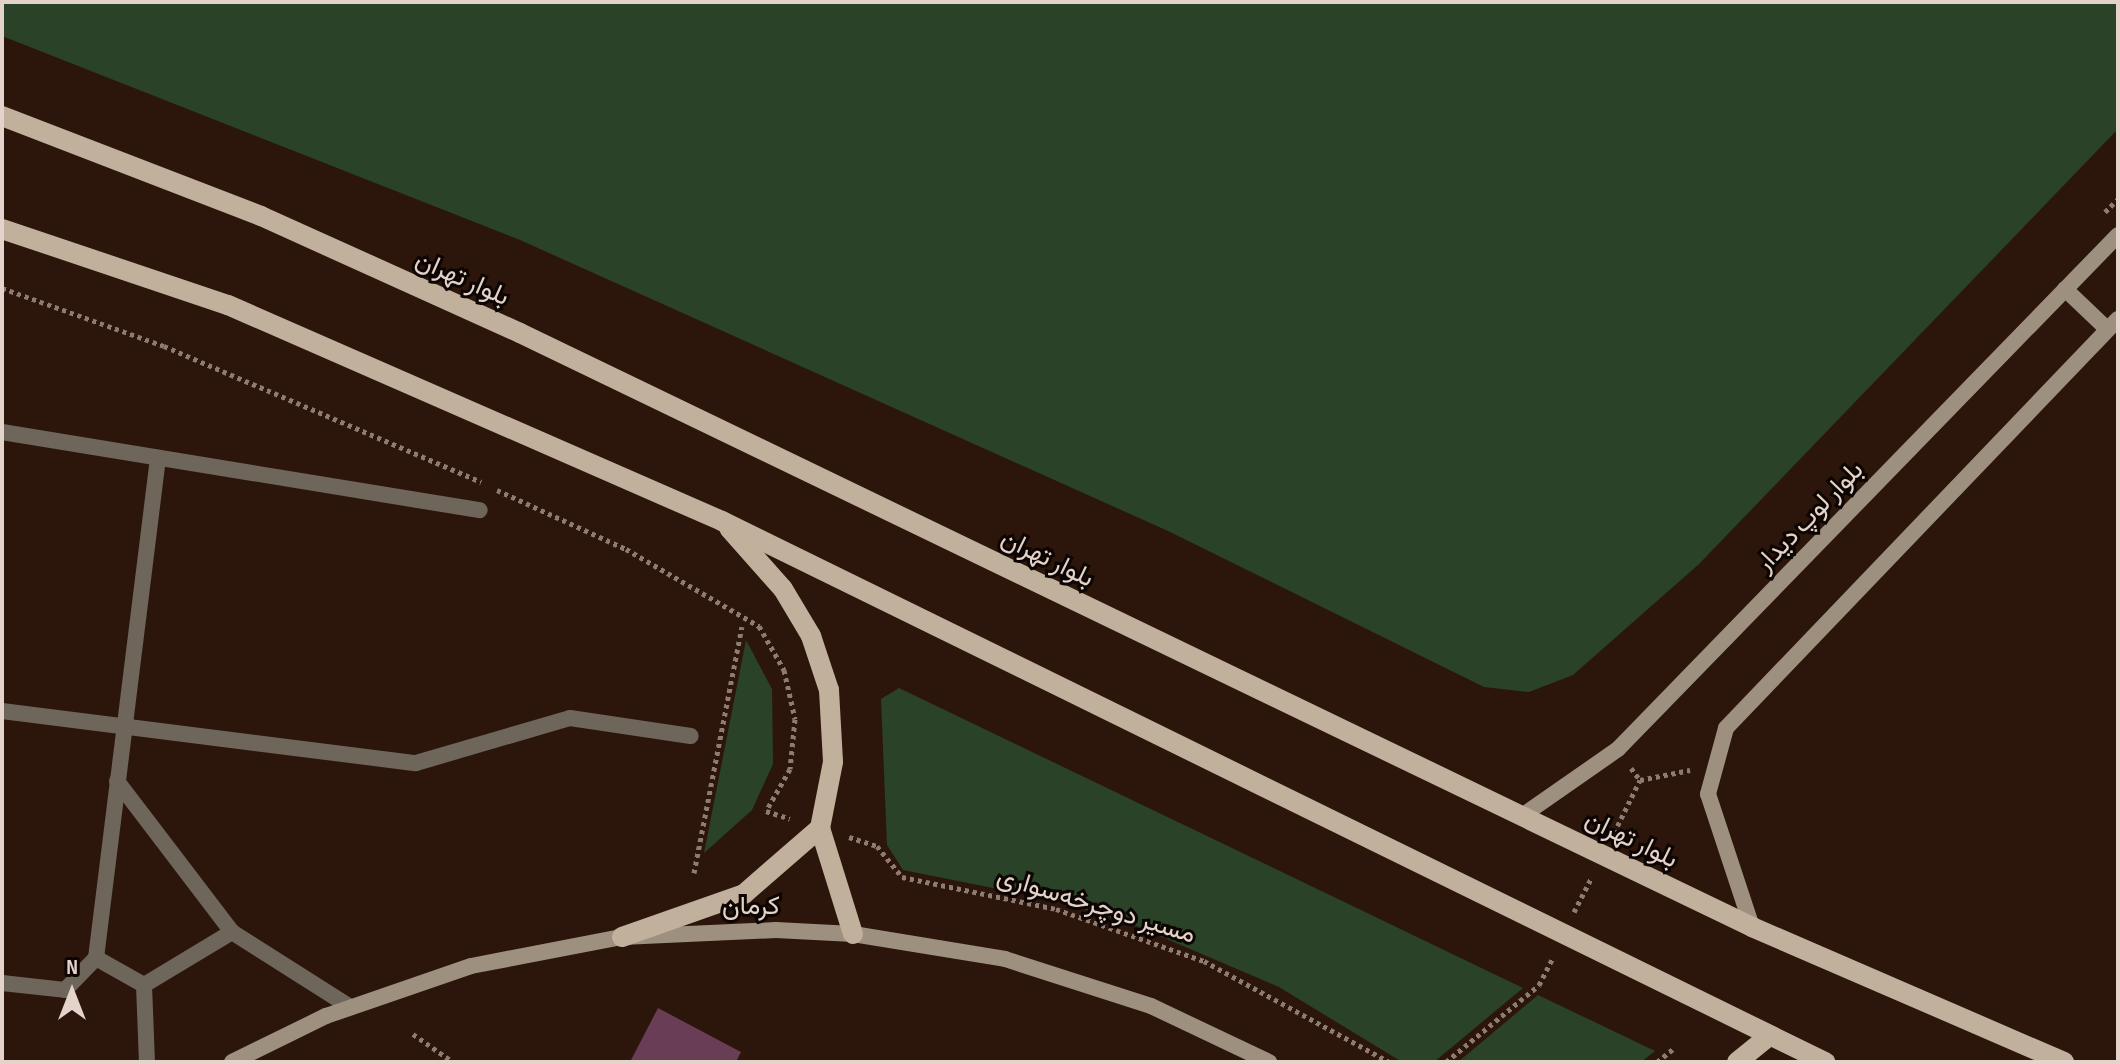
<!DOCTYPE html>
<html>
<head>
<meta charset="utf-8">
<style>
	body { margin:0 }
	#map { position:relative; width:2120px; height:1064px; overflow:hidden; background:#2c160b; font-family:"Sofia Sans Condensed",Vazirmatn,sans-serif }
	div>[style] { position:absolute }
	[style*='--x'] { left:calc(var(--x)*1px); top:calc(var(--y)*1px); width:calc(var(--w)*1px); rotate:calc(var(--a)*1deg) }
	.green>* { inset:0; background:#2a4228 }
	.building>* { inset:0; background:#693d55 }
	.path>* { height:5px; margin-top:-2.5px; transform-origin:0; background:repeating-linear-gradient(90deg,#8e7b72 0 4px,transparent 0 8px) }
	.street>* { height:16px; margin:-8px; padding:0 8px; transform-origin:8px; border-radius:8px; background:#6e665b }
	.secondary>* { height:16px; margin:-8px; padding:0 8px; transform-origin:8px; border-radius:8px; background:#9d907f }
	.primary>* { height:20px; margin:-10px; padding:0 10px; transform-origin:10px; border-radius:10px; background:#c1b09b }
	span { translate:-50% -50%; white-space:nowrap; text-align:center; line-height:1.15; -webkit-text-stroke:6px #0d0502; paint-order:stroke }
	.street-label { font-size:26px; color:#e3d3cb }
	.frame { position:absolute; inset:0; border:4px solid #e3d3cb; pointer-events:none }
	.north { position:absolute; left:32px; top:952px; width:80px; height:80px; -webkit-text-stroke:6px #0d0502; paint-order:stroke; rotate:0deg; font-size:22px; font-weight:700; line-height:32px; text-align:center; color:#e3d3cb }
	.north::after { content:''; display:block; margin:auto; width:28px; height:36px; background:#e3d3cb; clip-path:polygon(50% 0,100% 100%,50% 72%,0 100%) }
</style>
</head>
<body>
<div id="map">
	<div class="green">
		<div style="clip-path:polygon(2px 2px,2118px 2px,2118px 129px,1699px 564px,1573px 675px,1529px 692px,1484px 687px,1168px 531px,520px 240px,2px 36px)"></div>
		<div style="clip-path:polygon(746px 640px,772px 689px,773px 764px,752px 810px,704px 853px)"></div>
		<div style="clip-path:polygon(899px 688px,1523px 988px,1434px 1062px,1402px 1062px,1279px 987px,1134px 925px,1058px 901px,903px 870px,887px 845px,881px 699px)"></div>
		<div style="clip-path:polygon(1538px 995px,1655px 1051px,1641px 1062px,1458px 1062px)"></div>
	</div>
	<div class="building">
		<div style="clip-path:polygon(658px 1008px,741px 1052px,736px 1062px,630px 1062px)"></div>
	</div>
	<div class="path">
		<div style="--x:2105;--y:212;--w:18;--a:-45"></div>
		<div style="--x:2;--y:288;--w:172;--a:19.7"></div>
		<div style="--x:164;--y:346;--w:345;--a:23.2"></div>
		<div style="--x:497;--y:490;--w:142;--a:24.6"></div>
		<div style="--x:626;--y:549;--w:154;--a:30.1"></div>
		<div style="--x:759;--y:626;--w:51;--a:60.4"></div>
		<div style="--x:784;--y:670;--w:50;--a:77.3"></div>
		<div style="--x:795;--y:719;--w:50;--a:95.7"></div>
		<div style="--x:790;--y:769;--w:48;--a:119.7"></div>
		<div style="--x:766;--y:811;--w:25;--a:18"></div>
		<div style="--x:1631;--y:768;--w:15;--a:53"></div>
		<div style="--x:1640;--y:780;--w:51;--a:-11.3"></div>
		<div style="--x:1614;--y:833;--w:59;--a:-63.9"></div>
		<div style="--x:849;--y:837;--w:29;--a:18"></div>
		<div style="--x:877;--y:846;--w:40;--a:51"></div>
		<div style="--x:902;--y:877;--w:157;--a:11.7"></div>
		<div style="--x:1056;--y:909;--w:157;--a:19.4"></div>
		<div style="--x:1204;--y:961;--w:211;--a:28.6"></div>
		<div style="--x:694;--y:873;--w:251;--a:-79"></div>
		<div style="--x:1574;--y:912;--w:38;--a:-63"></div>
		<div style="--x:413;--y:1034;--w:49;--a:35"></div>
		<div style="--x:1446;--y:1062;--w:121;--a:-39.6"></div>
		<div style="--x:1539;--y:985;--w:31;--a:-63"></div>
		<div style="--x:1657;--y:1062;--w:21;--a:-39"></div>
	</div>
	<div class="street">
		<div style="--x:2;--y:432;--w:484;--a:9.3"></div>
		<div style="--x:2;--y:711;--w:417;--a:7.2"></div>
		<div style="--x:416;--y:763;--w:160;--a:-16.3"></div>
		<div style="--x:570;--y:718;--w:122;--a:8.5"></div>
		<div style="--x:117;--y:781;--w:190;--a:52.7"></div>
		<div style="--x:232;--y:932;--w:140;--a:32.4"></div>
		<div style="--x:96;--y:958;--w:55;--a:29.4"></div>
		<div style="--x:2;--y:983;--w:63;--a:6.3"></div>
		<div style="--x:65;--y:990;--w:45;--a:-45.9"></div>
		<div style="--x:96;--y:958;--w:504;--a:-82.93"></div>
		<div style="--x:144;--y:985;--w:103;--a:-31.1"></div>
		<div style="--x:144;--y:985;--w:77;--a:87.8"></div>
	</div>
	<div class="secondary">
		<div style="--x:2065;--y:289;--w:58;--a:43.6"></div>
		<div style="--x:1522;--y:816;--w:117;--a:-34.9"></div>
		<div style="--x:1618;--y:749;--w:717;--a:-45.79"></div>
		<div style="--x:1752;--y:927;--w:140;--a:-108.3"></div>
		<div style="--x:1708;--y:794;--w:68;--a:-74.7"></div>
		<div style="--x:1726;--y:728;--w:567;--a:-46.22"></div>
		<div style="--x:232;--y:1062;--w:105;--a:-26.1"></div>
		<div style="--x:326;--y:1016;--w:153;--a:-19"></div>
		<div style="--x:471;--y:966;--w:154;--a:-10.9"></div>
		<div style="--x:622;--y:937;--w:154;--a:-2.6"></div>
		<div style="--x:776;--y:930;--w:77;--a:3"></div>
		<div style="--x:853;--y:934;--w:154;--a:9.3"></div>
		<div style="--x:1005;--y:959;--w:153;--a:17.8"></div>
		<div style="--x:1151;--y:1006;--w:131;--a:25.4"></div>
	</div>
	<div class="primary">
		<div style="--x:2;--y:116;--w:278;--a:21.1"></div>
		<div style="--x:261;--y:216;--w:284;--a:24.3"></div>
		<div style="--x:520;--y:333;--w:1368;--a:25.74"></div>
		<div style="--x:1752;--y:927;--w:340;--a:23.4"></div>
		<div style="--x:2;--y:229;--w:238;--a:18.6"></div>
		<div style="--x:228;--y:305;--w:539;--a:23.62"></div>
		<div style="--x:722;--y:521;--w:1229;--a:26.13"></div>
		<div style="--x:729;--y:528;--w:81;--a:48.5"></div>
		<div style="--x:783;--y:589;--w:55;--a:59.2"></div>
		<div style="--x:811;--y:636;--w:57;--a:71.6"></div>
		<div style="--x:829;--y:690;--w:72;--a:86.8"></div>
		<div style="--x:833;--y:762;--w:67;--a:101.1"></div>
		<div style="--x:820;--y:828;--w:111;--a:72.7"></div>
		<div style="--x:622;--y:937;--w:129;--a:-19.4"></div>
		<div style="--x:744;--y:894;--w:101;--a:-41"></div>
		<div style="--x:1737;--y:1062;--w:41;--a:-39.1"></div>
	</div>
	<div class="street-label">
		<span style="left:462px;top:279px;rotate:24deg">بلوار تهران</span>
		<span style="left:1810px;top:517px;rotate:-46deg">بلوار لوپ دیدار</span>
		<span style="left:1047px;top:559px;rotate:26deg">بلوار تهران</span>
		<span style="left:1631px;top:840px;rotate:26deg">بلوار تهران</span>
		<span style="left:1096px;top:906px;rotate:17deg">مسیر دوچرخه‌سواری</span>
		<span style="left:751px;top:907px">کرمان</span>
	</div>
	<div class="frame"></div>
	<div class="north">N</div>
</div>
</body>
</html>
